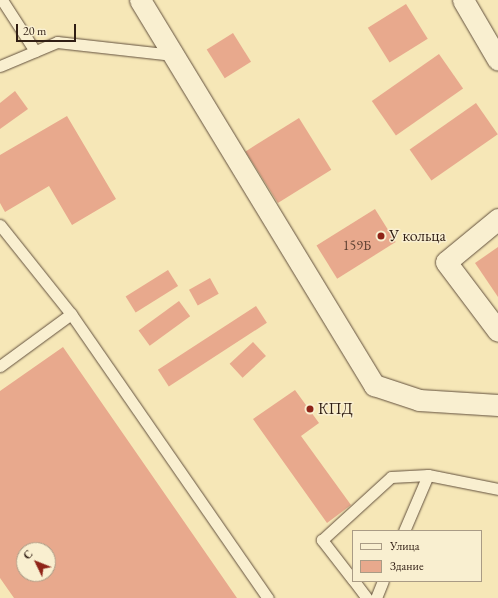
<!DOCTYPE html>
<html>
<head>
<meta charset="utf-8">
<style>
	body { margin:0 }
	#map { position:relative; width:498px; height:598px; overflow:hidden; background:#f6e7b7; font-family:"EB Garamond",serif }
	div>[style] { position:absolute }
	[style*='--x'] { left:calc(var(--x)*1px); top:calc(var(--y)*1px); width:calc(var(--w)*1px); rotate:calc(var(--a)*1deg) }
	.building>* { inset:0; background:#e8a98d; transform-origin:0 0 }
	.roads { filter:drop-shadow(0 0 1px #62503d) drop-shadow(0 0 1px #62503d) }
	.service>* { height:11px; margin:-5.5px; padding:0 5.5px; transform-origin:5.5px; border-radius:5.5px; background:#f9efd0 }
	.minor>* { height:21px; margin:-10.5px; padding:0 10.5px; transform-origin:10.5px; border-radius:10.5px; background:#f9efd0 }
	.dots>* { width:11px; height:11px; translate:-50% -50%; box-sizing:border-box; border:2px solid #f9efd0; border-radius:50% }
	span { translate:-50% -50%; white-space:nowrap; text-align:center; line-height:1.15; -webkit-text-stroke:3px #f9efd0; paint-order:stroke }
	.number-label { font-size:14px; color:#5e4132 }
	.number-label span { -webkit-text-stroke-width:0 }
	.poi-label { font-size:16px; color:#301e14 }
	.left { translate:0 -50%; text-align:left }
	.legend { position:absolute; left:352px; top:530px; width:130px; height:52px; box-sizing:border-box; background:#f9efd0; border:1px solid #a99b85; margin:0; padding:5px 7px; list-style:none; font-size:12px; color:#301e14 }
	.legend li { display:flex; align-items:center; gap:8px; height:20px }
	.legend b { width:20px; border:1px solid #a99b85 }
	.north { position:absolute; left:16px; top:542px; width:40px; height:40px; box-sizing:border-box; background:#f9efd0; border:1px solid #a99b85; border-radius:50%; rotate:313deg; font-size:11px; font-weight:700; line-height:16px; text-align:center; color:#301e14 }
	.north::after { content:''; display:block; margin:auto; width:14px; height:18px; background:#8f2418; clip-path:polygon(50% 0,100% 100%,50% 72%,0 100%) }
	.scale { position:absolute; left:16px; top:24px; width:60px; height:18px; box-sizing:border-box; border:2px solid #301e14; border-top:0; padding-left:5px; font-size:12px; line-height:14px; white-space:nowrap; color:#301e14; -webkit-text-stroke:3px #f9efd0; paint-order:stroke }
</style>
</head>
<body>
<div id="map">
	<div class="building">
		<div style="left:406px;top:4px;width:41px;height:45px;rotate:58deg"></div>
		<div style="left:233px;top:33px;width:34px;height:31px;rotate:58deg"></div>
		<div style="left:439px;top:54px;width:42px;height:82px;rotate:55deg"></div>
		<div style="clip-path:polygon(15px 91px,28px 109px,0 129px,0 103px)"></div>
		<div style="left:476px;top:103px;width:38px;height:81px;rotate:55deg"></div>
		<div style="clip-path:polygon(67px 116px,116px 199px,72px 225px,49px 186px,5px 212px,0 203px,0 155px)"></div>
		<div style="left:299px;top:118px;width:61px;height:63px;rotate:58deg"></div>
		<div style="left:375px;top:209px;width:39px;height:69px;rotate:58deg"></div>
		<div style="clip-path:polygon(498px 247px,498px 297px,475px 263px)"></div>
		<div style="left:168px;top:270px;width:19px;height:50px;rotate:58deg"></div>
		<div style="left:210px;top:278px;width:18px;height:24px;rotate:61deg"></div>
		<div style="left:179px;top:301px;width:19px;height:50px;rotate:54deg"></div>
		<div style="left:256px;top:306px;width:20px;height:117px;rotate:57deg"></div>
		<div style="left:253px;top:342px;width:19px;height:32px;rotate:47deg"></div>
		<div style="clip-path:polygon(evenodd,63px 347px,237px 598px,14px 598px,0 578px,0 391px,63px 347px,24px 550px,48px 550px,48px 574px,24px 574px,24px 550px)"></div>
		<div style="clip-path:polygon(295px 390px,319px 423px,301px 436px,351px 505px,327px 523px,253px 419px)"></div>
	</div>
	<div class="roads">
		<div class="service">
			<div style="--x:2;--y:0;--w:61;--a:57.1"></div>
			<div style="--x:0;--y:66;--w:62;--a:-22.8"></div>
			<div style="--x:57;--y:42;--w:117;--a:6.4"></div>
			<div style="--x:0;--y:225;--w:114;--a:51.4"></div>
			<div style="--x:71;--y:314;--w:346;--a:55.3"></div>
			<div style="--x:0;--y:366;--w:88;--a:-36.2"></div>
			<div style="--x:404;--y:531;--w:61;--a:-66.8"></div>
			<div style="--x:428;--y:475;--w:71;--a:11.3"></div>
			<div style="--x:353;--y:580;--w:51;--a:-127.8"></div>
			<div style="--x:322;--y:540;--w:93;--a:-42.4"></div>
			<div style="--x:391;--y:477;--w:37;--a:-3"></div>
			<div style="--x:354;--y:581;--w:21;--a:53"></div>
			<div style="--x:376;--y:598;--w:18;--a:-68"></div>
		</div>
		<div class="minor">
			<div style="--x:140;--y:0;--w:451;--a:58.7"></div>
			<div style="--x:374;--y:385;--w:47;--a:18.4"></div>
			<div style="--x:419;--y:400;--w:79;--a:3.6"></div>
			<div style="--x:463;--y:0;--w:69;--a:59.7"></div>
			<div style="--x:498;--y:219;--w:67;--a:140.4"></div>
			<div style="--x:446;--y:262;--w:86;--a:53"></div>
		</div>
	</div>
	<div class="dots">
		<div style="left:381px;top:236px;background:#8f2418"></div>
		<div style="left:310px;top:409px;background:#8f2418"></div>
	</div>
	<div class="number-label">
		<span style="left:357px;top:245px">159Б</span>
	</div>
	<div class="poi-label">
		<span class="left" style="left:389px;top:236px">У кольца</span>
		<span class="left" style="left:318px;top:409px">КПД</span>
	</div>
	<ul class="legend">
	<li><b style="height:5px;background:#f9efd0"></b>Улица</li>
	<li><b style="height:11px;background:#e8a98d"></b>Здание</li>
	</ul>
	<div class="north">С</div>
	<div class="scale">20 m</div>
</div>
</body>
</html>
